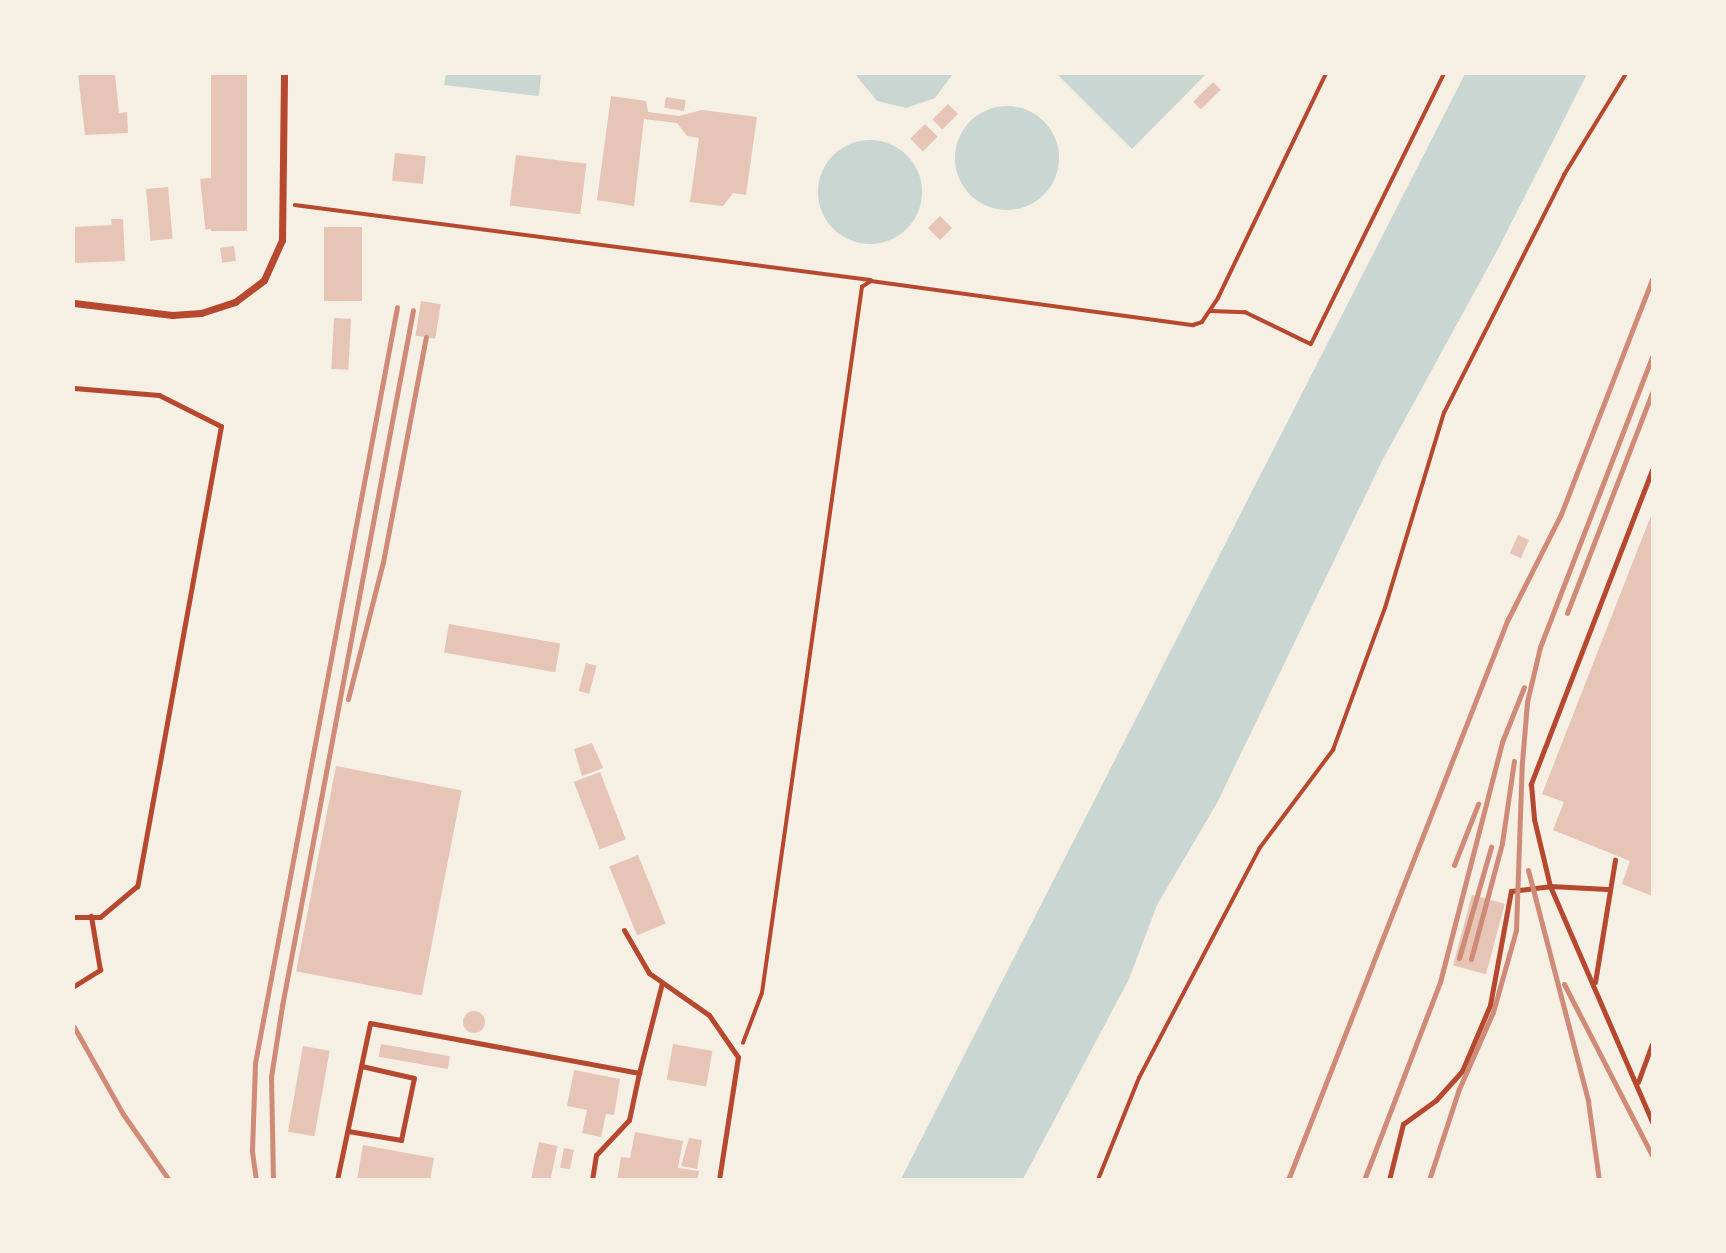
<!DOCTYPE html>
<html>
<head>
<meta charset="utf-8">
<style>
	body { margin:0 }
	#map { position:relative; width:1726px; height:1253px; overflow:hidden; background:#f6efe4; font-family:"DejaVu Sans",sans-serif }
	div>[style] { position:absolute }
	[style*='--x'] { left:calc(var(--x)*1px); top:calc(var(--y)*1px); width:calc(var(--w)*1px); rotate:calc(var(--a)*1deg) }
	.water>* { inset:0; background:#c9d6d2 }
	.round { border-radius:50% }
	.building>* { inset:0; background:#e6c5b7; transform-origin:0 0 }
	.path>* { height:3.5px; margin:-1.75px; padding:0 1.75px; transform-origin:1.75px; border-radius:1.75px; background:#b5482f }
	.service>* { height:5px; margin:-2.5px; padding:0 2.5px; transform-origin:2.5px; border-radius:2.5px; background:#b5482f }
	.minor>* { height:7px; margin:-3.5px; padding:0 3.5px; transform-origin:3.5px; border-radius:3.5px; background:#b5482f }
	.rail>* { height:5px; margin:-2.5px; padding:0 2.5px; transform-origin:2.5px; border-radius:2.5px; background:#cf8b77 }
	span { translate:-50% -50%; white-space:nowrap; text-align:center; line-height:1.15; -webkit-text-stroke:5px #f6efe4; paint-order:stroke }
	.frame { position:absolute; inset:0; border:75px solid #f6efe4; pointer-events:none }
</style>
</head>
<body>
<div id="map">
	<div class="water">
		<div style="clip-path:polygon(446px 74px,541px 74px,539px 96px,444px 85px)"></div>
		<div style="clip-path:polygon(855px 74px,953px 74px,935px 98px,906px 108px,877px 101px)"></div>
		<div style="clip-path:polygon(1057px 74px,1206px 74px,1132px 149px)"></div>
		<div style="clip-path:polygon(1465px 74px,1587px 74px,1498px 249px,1382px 461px,1217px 803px,1157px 905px,1129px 979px,1023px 1179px,901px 1179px)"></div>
		<div class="round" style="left:955px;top:106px;width:104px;height:104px"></div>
		<div class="round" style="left:818px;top:140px;width:104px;height:104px"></div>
	</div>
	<div class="building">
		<div style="clip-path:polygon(78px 74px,115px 74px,119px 113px,127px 112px,128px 133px,85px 135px)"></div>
		<div style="left:211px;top:74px;width:36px;height:157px"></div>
		<div style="left:1213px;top:82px;width:11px;height:28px;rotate:45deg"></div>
		<div style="clip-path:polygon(611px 96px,646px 101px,648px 112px,679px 116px,702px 110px,757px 117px,746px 195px,733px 193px,723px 206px,690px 202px,699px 138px,687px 136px,677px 123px,644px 119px,634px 206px,597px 200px)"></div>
		<div style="left:666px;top:97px;width:20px;height:11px;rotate:9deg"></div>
		<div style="left:948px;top:104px;width:14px;height:22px;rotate:45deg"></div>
		<div style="left:925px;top:124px;width:18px;height:21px;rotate:45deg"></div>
		<div style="left:395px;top:153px;width:31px;height:28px;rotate:6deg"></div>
		<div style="left:516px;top:155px;width:71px;height:51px;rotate:7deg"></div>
		<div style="left:219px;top:177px;width:51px;height:19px;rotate:84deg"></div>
		<div style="left:168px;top:187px;width:52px;height:22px;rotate:85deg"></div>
		<div style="left:940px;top:216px;width:17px;height:17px;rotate:45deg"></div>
		<div style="clip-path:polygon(111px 219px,123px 219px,125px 261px,74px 263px,74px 227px,112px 225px)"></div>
		<div style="left:324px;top:227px;width:38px;height:74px"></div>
		<div style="left:234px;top:246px;width:15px;height:14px;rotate:82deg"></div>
		<div style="left:421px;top:301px;width:20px;height:35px;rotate:9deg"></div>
		<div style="left:334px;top:318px;width:17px;height:51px;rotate:3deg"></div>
		<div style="clip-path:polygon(1652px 513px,1652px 896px,1622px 884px,1630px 861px,1553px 830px,1564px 802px,1542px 794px)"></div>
		<div style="left:1518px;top:535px;width:12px;height:20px;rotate:24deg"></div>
		<div style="left:449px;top:624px;width:113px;height:29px;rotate:10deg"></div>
		<div style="left:586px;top:663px;width:11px;height:29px;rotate:15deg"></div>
		<div style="clip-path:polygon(592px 743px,603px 768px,582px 776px,574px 749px)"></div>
		<div style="left:336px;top:766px;width:128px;height:209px;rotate:11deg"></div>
		<div style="left:600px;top:772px;width:72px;height:28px;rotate:69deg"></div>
		<div style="left:638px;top:855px;width:74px;height:31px;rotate:68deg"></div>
		<div style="left:1472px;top:895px;width:34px;height:73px;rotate:15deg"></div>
		<div class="round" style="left:463px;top:1011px;width:22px;height:22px"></div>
		<div style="left:381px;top:1044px;width:70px;height:13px;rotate:10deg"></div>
		<div style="left:673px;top:1044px;width:40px;height:36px;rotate:10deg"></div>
		<div style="left:303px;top:1046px;width:27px;height:87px;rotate:10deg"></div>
		<div style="clip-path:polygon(574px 1070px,620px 1079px,614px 1115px,606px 1114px,601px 1137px,582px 1133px,587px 1110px,567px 1106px)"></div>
		<div style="clip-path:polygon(635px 1132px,683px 1141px,678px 1168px,699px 1171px,697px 1180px,617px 1180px,621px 1157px,630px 1158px)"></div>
		<div style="clip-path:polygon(689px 1138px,702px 1140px,697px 1169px,681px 1166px)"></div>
		<div style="left:539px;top:1142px;width:19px;height:39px;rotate:12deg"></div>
		<div style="clip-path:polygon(363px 1145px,434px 1158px,430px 1180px,357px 1180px)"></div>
		<div style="left:564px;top:1148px;width:10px;height:20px;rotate:11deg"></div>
	</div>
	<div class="path">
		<div style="--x:295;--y:205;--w:580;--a:7.43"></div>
		<div style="--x:1210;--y:311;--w:35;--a:2"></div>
		<div style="--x:1245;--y:312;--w:73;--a:25.9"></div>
		<div style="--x:1311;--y:344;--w:301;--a:-63.8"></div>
		<div style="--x:743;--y:1043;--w:53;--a:-69.2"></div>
		<div style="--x:762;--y:993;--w:713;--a:-81.94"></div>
		<div style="--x:862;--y:287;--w:11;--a:-34"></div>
		<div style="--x:871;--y:281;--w:325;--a:7.8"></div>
		<div style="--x:1193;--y:325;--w:9;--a:-18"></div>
		<div style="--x:1202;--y:322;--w:29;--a:-56"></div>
		<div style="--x:1218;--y:298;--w:249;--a:-64.3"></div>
		<div style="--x:1098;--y:1180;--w:110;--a:-68.1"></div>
		<div style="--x:1139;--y:1078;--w:259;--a:-62.3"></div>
		<div style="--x:1259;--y:849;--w:124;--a:-53.2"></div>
		<div style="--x:1333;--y:750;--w:151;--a:-69.9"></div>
		<div style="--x:1385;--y:608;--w:204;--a:-73.2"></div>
		<div style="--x:1444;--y:413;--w:267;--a:-63.2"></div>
		<div style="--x:1564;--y:175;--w:119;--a:-58.5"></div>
	</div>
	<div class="service">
		<div style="--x:74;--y:388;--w:85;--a:4.7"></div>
		<div style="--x:159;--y:395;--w:69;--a:26.6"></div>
		<div style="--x:221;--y:426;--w:468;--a:100.3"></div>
		<div style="--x:137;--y:886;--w:48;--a:140"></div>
		<div style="--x:100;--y:917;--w:26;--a:180"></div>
		<div style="--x:1652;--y:470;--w:337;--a:111.1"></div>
		<div style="--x:1531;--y:784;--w:35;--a:85"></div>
		<div style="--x:1534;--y:819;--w:69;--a:76.6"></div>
		<div style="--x:1550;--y:886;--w:257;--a:66.6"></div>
		<div style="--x:624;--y:930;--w:50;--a:59.8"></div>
		<div style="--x:649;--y:973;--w:73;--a:35"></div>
		<div style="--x:709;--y:1015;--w:51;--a:55.4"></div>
		<div style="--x:738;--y:1057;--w:124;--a:98.8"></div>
		<div style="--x:1595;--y:982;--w:124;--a:-80.7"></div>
		<div style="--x:74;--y:986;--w:31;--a:-32"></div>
		<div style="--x:100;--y:970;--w:55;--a:-99.5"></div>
		<div style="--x:1638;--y:1082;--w:40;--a:-69.8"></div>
		<div style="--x:348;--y:1131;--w:54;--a:9.6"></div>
		<div style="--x:401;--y:1140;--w:63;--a:-78.2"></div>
		<div style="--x:414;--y:1078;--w:54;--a:-167.2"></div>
		<div style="--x:337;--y:1180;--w:160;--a:-78.1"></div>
		<div style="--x:370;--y:1023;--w:274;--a:10.5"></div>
		<div style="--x:639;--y:1073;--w:93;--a:-75.7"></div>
		<div style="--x:592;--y:1180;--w:25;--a:-81"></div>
		<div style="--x:596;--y:1155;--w:48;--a:-46.7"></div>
		<div style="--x:629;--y:1120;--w:48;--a:-78"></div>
		<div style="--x:1389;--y:1180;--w:58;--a:-76"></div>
		<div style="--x:1403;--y:1124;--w:41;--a:-36"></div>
		<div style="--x:1436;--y:1100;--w:39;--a:-48"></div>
		<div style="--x:1462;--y:1071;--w:72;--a:-67"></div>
		<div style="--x:1490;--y:1005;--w:116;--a:-79.6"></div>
		<div style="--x:1511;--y:891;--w:39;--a:-7"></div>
		<div style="--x:1550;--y:886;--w:57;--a:3"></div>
	</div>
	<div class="minor">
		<div style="--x:74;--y:303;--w:99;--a:7"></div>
		<div style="--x:172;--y:315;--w:29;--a:-4"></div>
		<div style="--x:201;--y:313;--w:36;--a:-18"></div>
		<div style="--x:235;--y:302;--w:36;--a:-37"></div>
		<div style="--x:264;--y:280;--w:44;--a:-65.8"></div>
		<div style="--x:282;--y:240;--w:166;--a:-89.3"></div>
	</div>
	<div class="rail">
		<div style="--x:1567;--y:613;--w:236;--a:-68.9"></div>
		<div style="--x:348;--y:699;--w:141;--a:-75.7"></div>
		<div style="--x:383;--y:562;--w:229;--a:-79.2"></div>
		<div style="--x:1454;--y:865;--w:66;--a:-68.5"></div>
		<div style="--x:1528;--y:870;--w:239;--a:75.4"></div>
		<div style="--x:1588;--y:1101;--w:80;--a:82.1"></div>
		<div style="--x:1459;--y:958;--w:116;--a:-73.9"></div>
		<div style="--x:1471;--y:959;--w:120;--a:-75"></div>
		<div style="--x:1502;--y:843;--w:83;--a:-81.7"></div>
		<div style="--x:1564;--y:984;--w:192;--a:62.8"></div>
		<div style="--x:74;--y:1027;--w:100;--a:60.6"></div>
		<div style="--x:123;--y:1114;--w:80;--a:55.1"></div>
		<div style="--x:256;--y:1180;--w:30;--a:-98"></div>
		<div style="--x:252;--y:1150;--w:87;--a:-88"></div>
		<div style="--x:255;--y:1063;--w:769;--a:-79.36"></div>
		<div style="--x:273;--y:1180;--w:103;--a:-91.1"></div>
		<div style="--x:271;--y:1077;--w:72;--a:-81.2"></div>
		<div style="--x:282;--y:1006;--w:708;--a:-79.34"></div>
		<div style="--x:1288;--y:1180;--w:600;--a:-68.61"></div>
		<div style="--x:1507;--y:621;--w:120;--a:-63.2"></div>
		<div style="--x:1561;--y:514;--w:252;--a:-68.8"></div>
		<div style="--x:1364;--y:1180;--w:212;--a:-69"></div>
		<div style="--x:1440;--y:982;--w:248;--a:-75.5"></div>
		<div style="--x:1502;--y:742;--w:59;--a:-68.2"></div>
		<div style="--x:1429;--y:1180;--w:96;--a:-71.8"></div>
		<div style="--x:1459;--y:1089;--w:84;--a:-66.2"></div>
		<div style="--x:1493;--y:1012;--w:85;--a:-74.3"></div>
		<div style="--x:1516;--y:930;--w:168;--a:-88"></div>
		<div style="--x:1522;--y:762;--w:60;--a:-85.2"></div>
		<div style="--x:1527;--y:702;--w:57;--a:-76.7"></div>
		<div style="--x:1540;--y:647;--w:311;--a:-68.9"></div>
	</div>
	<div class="frame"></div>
</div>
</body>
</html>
